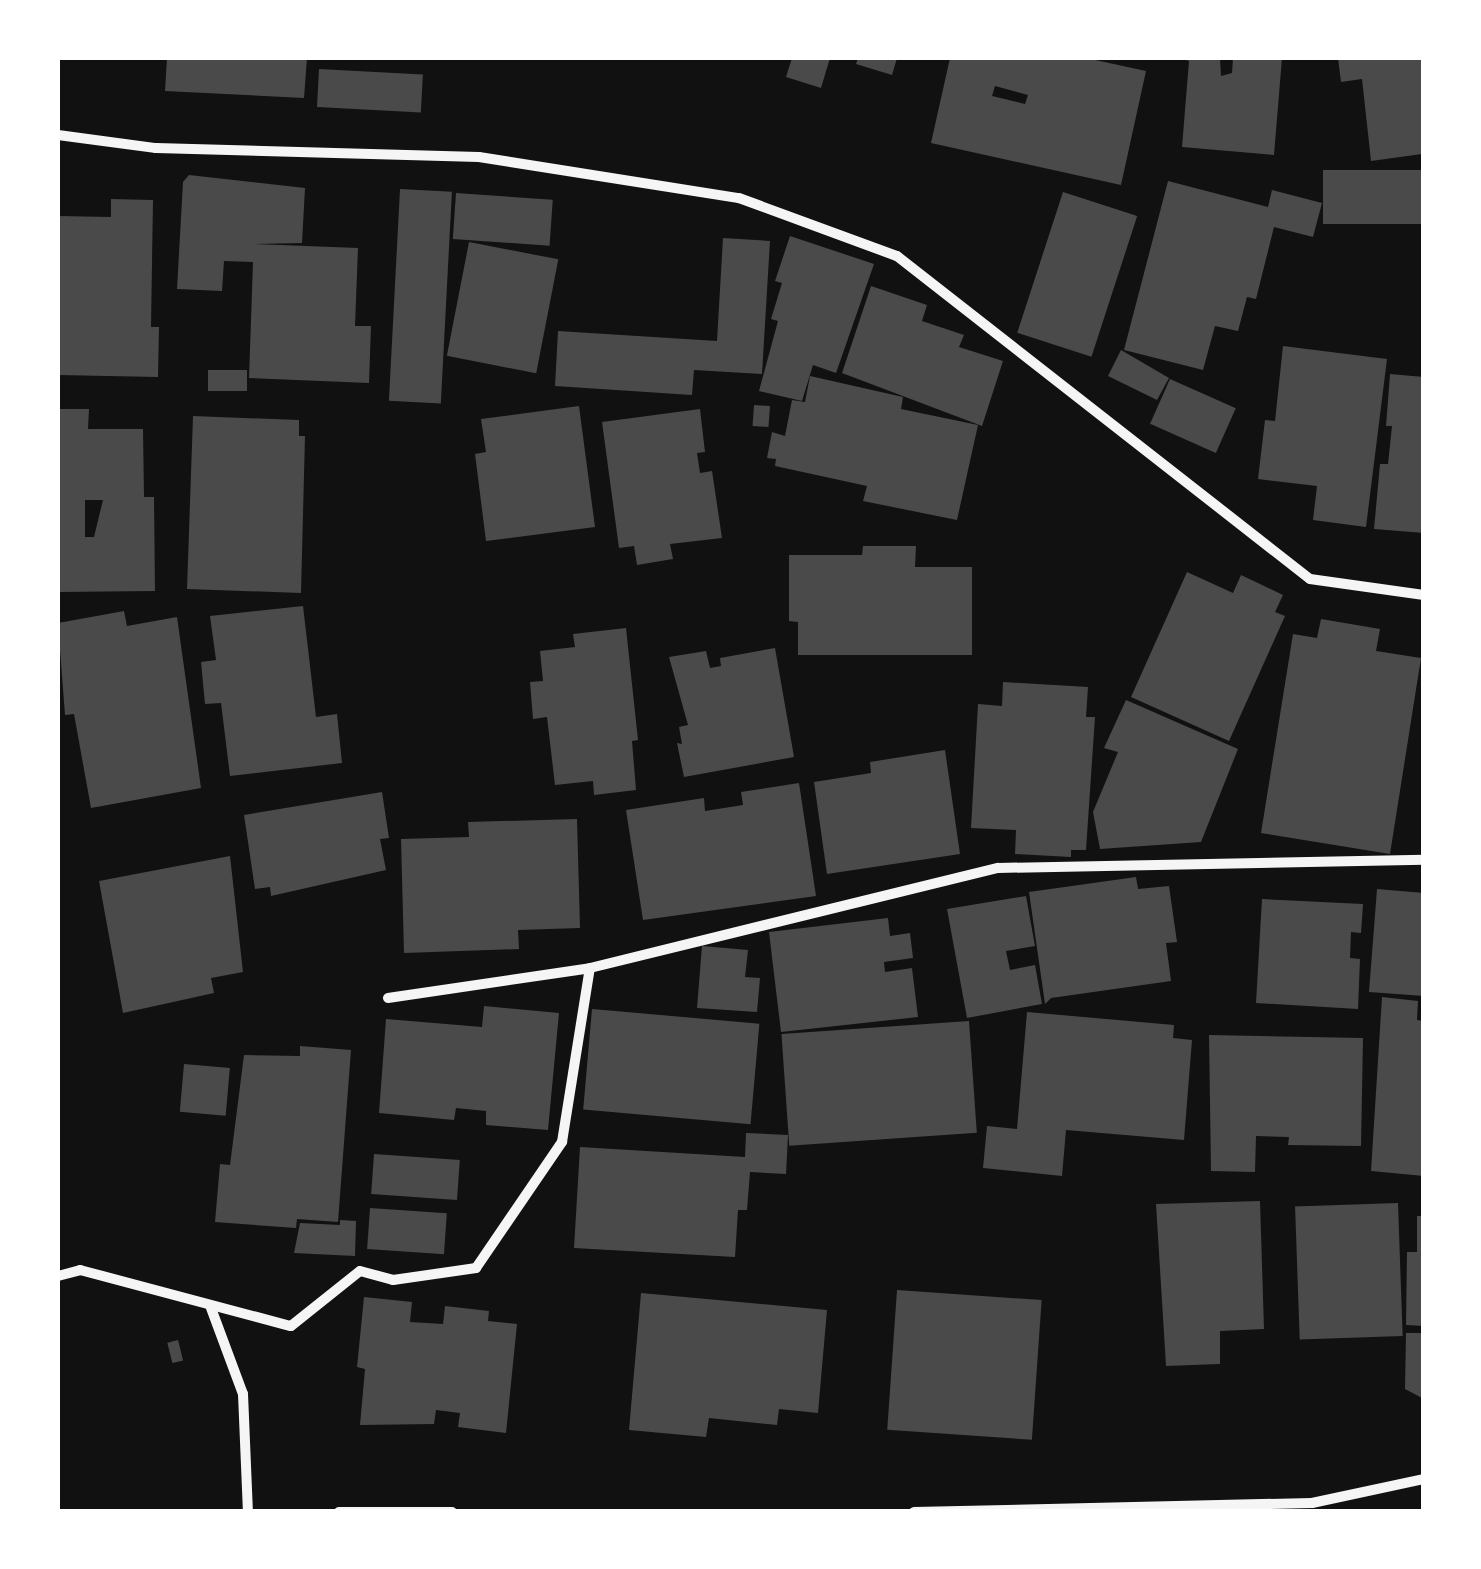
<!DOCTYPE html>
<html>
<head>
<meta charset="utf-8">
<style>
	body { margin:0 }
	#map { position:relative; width:1481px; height:1569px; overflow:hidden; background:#111; font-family:"PT Sans Narrow",sans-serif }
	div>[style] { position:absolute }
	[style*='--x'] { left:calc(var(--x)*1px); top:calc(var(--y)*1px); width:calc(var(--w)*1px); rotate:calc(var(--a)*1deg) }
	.building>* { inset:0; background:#4a4a4a; transform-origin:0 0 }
	.minor>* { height:10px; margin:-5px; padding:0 5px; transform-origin:5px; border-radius:5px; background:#f5f5f5 }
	span { translate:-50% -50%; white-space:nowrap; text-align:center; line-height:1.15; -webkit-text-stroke:10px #fff; paint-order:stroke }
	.frame { position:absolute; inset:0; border:60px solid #fff; pointer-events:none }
</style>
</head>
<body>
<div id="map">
	<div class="building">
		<div style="clip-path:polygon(167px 58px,307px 58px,304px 98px,165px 91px)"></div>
		<div style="clip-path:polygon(792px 58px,830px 58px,821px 88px,786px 77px)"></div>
		<div style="clip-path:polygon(858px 58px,897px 58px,892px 75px,856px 64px)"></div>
		<div style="clip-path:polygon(evenodd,950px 58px,1086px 58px,1146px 71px,1121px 185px,931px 143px,950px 58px,995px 86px,1028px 95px,1025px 104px,992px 96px,995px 86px)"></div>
		<div style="clip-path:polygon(1181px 58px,1220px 58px,1221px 76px,1232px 73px,1233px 58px,1282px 58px,1274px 155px,1182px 147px,1189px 61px)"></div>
		<div style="clip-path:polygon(1338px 58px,1424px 58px,1422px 154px,1371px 161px,1362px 79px,1341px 82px)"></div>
		<div style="left:319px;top:69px;width:104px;height:38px;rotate:3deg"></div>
		<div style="left:1424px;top:170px;width:54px;height:101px;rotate:90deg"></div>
		<div style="clip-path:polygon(189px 175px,305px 188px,302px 243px,253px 244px,358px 248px,355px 326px,371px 326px,369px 383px,249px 378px,253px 262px,224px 261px,222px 291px,177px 289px,183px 182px)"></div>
		<div style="clip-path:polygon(1168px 181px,1268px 207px,1272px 190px,1322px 203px,1313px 237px,1274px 227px,1256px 299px,1247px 297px,1238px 331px,1215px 326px,1203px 370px,1124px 350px)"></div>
		<div style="left:400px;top:189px;width:52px;height:212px;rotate:3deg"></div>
		<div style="left:1063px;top:192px;width:78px;height:148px;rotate:18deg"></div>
		<div style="left:456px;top:193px;width:97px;height:46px;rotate:4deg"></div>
		<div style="clip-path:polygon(111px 199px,153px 200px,151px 327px,159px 327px,158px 377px,58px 375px,58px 216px,111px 217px)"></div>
		<div style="clip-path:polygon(790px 236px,874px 264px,836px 373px,813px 365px,802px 401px,759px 391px,778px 321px,771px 319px,782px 283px,775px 281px)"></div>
		<div style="clip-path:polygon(723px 238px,770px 241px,762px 374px,694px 370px,692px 395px,555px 386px,558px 331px,717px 341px)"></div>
		<div style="left:469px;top:242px;width:91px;height:116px;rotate:11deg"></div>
		<div style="clip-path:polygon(871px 286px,927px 305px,922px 321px,964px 335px,959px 347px,1003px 361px,982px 426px,842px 373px)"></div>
		<div style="clip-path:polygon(1283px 346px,1387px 359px,1366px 527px,1313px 520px,1317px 486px,1258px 479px,1265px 420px,1275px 421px)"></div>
		<div style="clip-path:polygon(1121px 350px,1169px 378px,1157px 400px,1108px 376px)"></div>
		<div style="left:208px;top:370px;width:39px;height:21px"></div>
		<div style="clip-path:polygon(1390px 374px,1424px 377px,1424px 533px,1374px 529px,1380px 464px,1388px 464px,1392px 426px,1386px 426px)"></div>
		<div style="clip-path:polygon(810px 376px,903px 397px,901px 409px,978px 425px,957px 520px,863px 501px,867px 486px,775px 466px,776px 459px,767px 458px,772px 432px,785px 436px,792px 400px,805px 402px)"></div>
		<div style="left:1170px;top:379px;width:72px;height:49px;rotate:24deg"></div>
		<div style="left:754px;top:405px;width:16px;height:21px;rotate:4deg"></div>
		<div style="clip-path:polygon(579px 406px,595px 527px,486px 541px,475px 454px,486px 452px,481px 419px)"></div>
		<div style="clip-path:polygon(evenodd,58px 409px,89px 409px,88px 429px,143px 429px,144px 497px,154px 497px,155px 591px,58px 592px,58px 409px,85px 500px,103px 500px,94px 537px,85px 537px,85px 500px)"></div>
		<div style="clip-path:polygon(700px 409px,705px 452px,697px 453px,700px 473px,712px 471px,722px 538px,670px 544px,673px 559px,637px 565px,634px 546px,619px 548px,602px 422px)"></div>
		<div style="clip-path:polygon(193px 416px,299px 420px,299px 436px,305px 436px,301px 593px,187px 589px)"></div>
		<div style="clip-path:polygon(863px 546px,916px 546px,915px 567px,972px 567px,972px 655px,798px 655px,798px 622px,789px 621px,789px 555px,862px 555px)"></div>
		<div style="clip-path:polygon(1187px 572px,1233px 593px,1241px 575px,1283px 595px,1275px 612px,1285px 616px,1229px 741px,1131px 697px)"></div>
		<div style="clip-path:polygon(303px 606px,316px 717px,337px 714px,342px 763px,230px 776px,221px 703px,205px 704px,201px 662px,216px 660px,210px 616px)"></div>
		<div style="clip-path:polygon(124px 611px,127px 626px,177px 617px,201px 788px,91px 808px,74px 714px,65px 715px,58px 623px)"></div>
		<div style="clip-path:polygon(1321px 619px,1380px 629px,1376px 651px,1421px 658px,1390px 854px,1261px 833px,1293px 634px,1317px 638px)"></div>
		<div style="clip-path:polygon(626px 628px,638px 740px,632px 741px,636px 790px,594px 795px,593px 781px,555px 785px,547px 717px,533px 719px,530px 682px,543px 681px,540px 651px,575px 647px,573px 634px)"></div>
		<div style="clip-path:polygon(775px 648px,794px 757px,684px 777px,677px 743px,682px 744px,679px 727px,688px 725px,669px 657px,706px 651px,710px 668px,721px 666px,720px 658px)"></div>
		<div style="clip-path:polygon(1003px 682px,1088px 687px,1086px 717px,1095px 717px,1086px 850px,1071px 850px,1071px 857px,1015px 854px,1016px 830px,971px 828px,978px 704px,1002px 706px)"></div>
		<div style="clip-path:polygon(1126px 700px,1238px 749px,1201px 842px,1100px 849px,1093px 812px,1118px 752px,1104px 748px)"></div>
		<div style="clip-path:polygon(945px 750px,960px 854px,827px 874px,814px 782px,871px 773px,870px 762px)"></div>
		<div style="clip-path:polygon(799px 783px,816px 896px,643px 920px,626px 810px,704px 798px,705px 811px,743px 805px,741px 792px)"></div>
		<div style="clip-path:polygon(382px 792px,389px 838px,380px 839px,386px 870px,271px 896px,270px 887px,255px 889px,244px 815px)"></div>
		<div style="clip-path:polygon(577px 819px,580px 928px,518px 930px,519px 949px,404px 953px,401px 839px,469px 837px,468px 822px)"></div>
		<div style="clip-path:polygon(230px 856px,243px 972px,211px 978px,214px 993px,123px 1013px,99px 881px)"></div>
		<div style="clip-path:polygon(1136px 877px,1138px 889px,1169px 886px,1177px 942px,1166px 943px,1171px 981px,1051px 998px,1045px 1004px,1029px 892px)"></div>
		<div style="clip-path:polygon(1377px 889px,1424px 893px,1424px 996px,1369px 992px)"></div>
		<div style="clip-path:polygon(1026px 896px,1035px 946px,1006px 951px,1010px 970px,1035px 965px,1042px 1004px,967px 1018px,947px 909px)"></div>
		<div style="clip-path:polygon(1262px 899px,1363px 904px,1361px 933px,1351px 932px,1350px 958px,1360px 959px,1358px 1009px,1256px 1003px)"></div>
		<div style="clip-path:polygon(888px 918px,890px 936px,910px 933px,913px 958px,884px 962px,885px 972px,912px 968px,918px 1017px,781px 1032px,769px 932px)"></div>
		<div style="clip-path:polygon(702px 946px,748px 950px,745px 977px,760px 978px,757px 1012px,697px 1008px)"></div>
		<div style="clip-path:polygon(1382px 997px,1418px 1001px,1417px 1020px,1424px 1021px,1424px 1176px,1371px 1171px)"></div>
		<div style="clip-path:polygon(484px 1006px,559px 1013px,548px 1130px,486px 1125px,486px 1111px,456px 1108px,454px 1120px,379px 1113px,386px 1019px,482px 1027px)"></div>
		<div style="left:592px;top:1009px;width:168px;height:101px;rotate:5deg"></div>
		<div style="clip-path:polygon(1027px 1012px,1174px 1025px,1173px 1038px,1192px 1040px,1184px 1140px,1066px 1130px,1062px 1176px,983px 1168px,987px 1126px,1017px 1129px)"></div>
		<div style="left:969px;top:1021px;width:112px;height:188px;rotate:86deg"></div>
		<div style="clip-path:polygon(1209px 1035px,1363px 1038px,1361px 1146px,1288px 1145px,1289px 1137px,1256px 1136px,1255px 1172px,1211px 1171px)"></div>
		<div style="clip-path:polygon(300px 1046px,351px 1050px,338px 1222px,297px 1219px,296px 1228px,215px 1222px,220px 1164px,230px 1165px,244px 1055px,300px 1056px)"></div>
		<div style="left:184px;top:1064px;width:46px;height:48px;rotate:5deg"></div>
		<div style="clip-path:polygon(746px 1133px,788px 1135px,786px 1174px,750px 1172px,747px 1210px,738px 1210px,735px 1257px,574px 1248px,580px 1147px,745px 1157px)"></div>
		<div style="left:374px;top:1154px;width:86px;height:40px;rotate:4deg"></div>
		<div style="clip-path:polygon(1260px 1201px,1264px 1329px,1220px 1331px,1220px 1364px,1166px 1366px,1156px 1204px)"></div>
		<div style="left:1398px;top:1203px;width:133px;height:103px;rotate:88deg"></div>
		<div style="left:370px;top:1208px;width:77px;height:41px;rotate:4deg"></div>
		<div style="clip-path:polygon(1417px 1216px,1424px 1216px,1424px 1326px,1406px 1325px,1407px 1252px,1417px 1252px)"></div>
		<div style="clip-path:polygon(340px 1220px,356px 1221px,355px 1256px,294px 1253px,300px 1223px,340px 1225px)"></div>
		<div style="left:897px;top:1290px;width:145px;height:140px;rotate:4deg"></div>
		<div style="clip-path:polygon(641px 1293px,827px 1310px,818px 1413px,779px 1409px,777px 1425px,709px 1418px,706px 1437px,629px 1430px)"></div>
		<div style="clip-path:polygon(364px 1297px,412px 1302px,410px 1322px,443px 1324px,445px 1306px,489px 1311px,488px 1321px,517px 1324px,506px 1433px,458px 1427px,460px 1413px,436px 1410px,434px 1424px,360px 1425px,365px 1369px,357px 1367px)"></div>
		<div style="clip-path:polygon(1406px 1333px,1424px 1333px,1424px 1399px,1405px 1389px)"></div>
		<div style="left:178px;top:1340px;width:21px;height:11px;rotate:76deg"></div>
	</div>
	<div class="minor">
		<div style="--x:58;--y:135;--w:99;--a:7.6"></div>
		<div style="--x:156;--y:148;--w:323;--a:1.6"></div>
		<div style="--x:479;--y:157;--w:263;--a:9"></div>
		<div style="--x:739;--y:198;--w:168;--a:20.2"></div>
		<div style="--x:897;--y:256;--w:524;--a:38.03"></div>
		<div style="--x:1310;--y:579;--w:115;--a:8"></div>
		<div style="--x:388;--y:998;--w:204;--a:-8.4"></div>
		<div style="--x:590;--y:968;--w:420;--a:-13.8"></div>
		<div style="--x:998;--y:868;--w:426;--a:-1.1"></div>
		<div style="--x:58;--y:1276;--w:23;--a:-15"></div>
		<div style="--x:80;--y:1270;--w:218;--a:14.9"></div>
		<div style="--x:291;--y:1326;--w:88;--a:-38.6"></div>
		<div style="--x:360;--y:1271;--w:34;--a:15"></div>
		<div style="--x:393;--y:1280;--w:84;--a:-8.2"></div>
		<div style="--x:476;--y:1268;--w:153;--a:-55.7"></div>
		<div style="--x:562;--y:1142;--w:176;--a:-80.9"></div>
		<div style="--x:211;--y:1308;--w:92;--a:69.6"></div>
		<div style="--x:243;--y:1394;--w:118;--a:87.6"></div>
		<div style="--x:339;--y:1512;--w:113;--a:0"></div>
		<div style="--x:914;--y:1512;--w:398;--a:-1.3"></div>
		<div style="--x:1312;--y:1503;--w:115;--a:-12.1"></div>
	</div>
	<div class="frame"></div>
</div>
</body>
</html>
